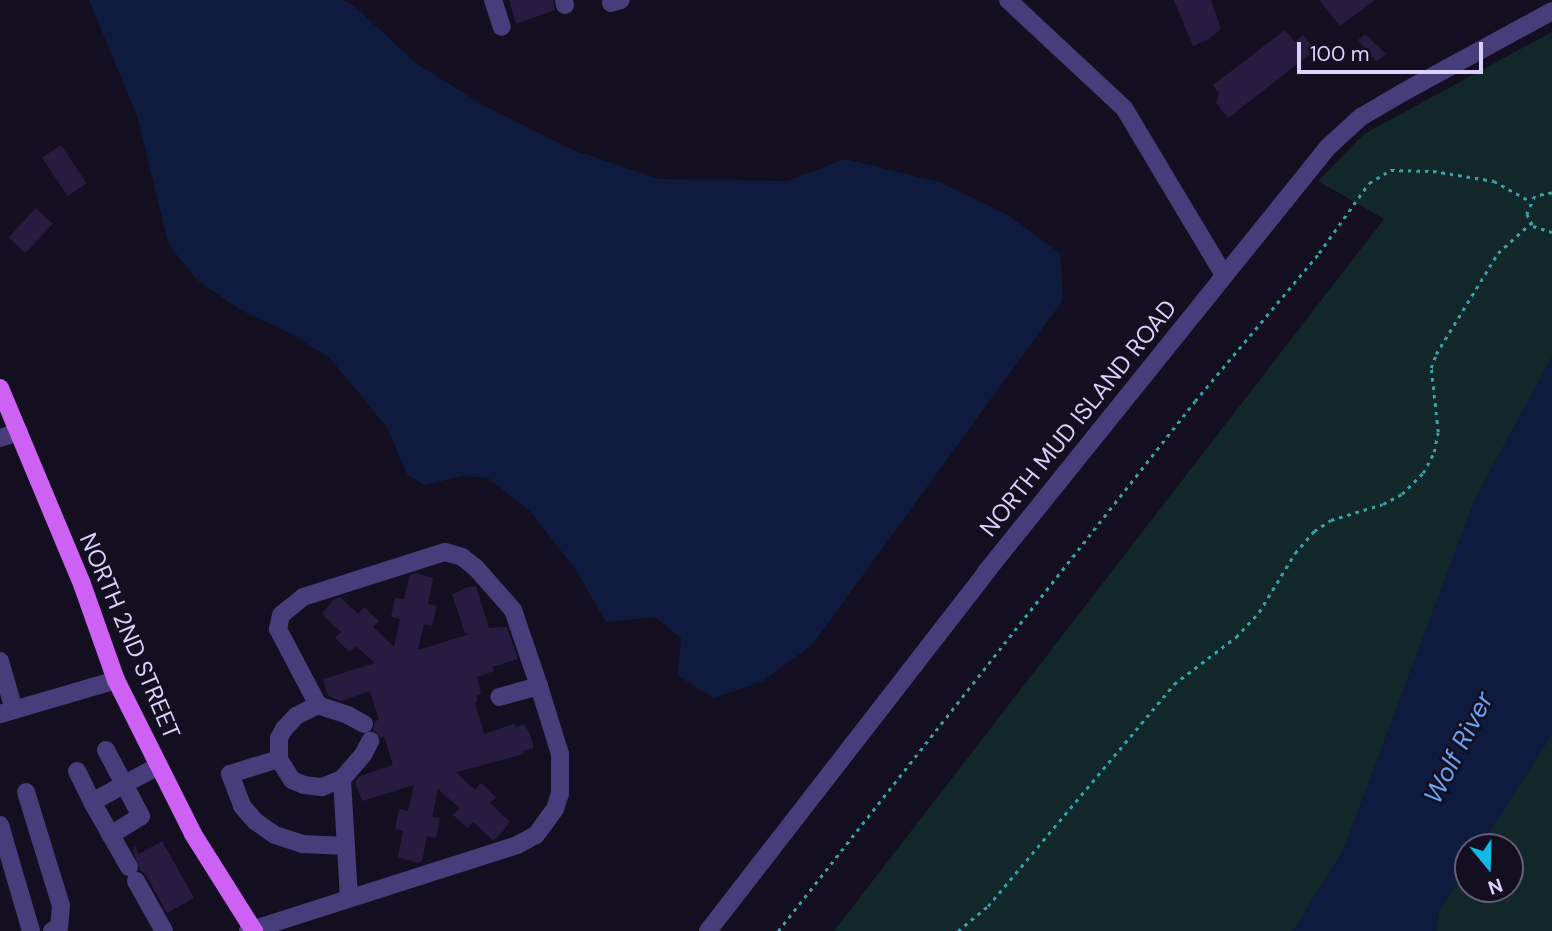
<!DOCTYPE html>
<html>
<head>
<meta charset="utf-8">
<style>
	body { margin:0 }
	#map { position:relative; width:1552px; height:931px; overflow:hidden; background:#130f20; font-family:"DM Sans",sans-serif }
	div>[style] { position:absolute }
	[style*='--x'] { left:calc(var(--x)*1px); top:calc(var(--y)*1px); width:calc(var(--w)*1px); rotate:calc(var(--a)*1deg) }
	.green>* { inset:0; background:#122729 }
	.water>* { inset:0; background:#0f1b3e }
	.building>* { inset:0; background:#271c3f; transform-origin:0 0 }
	.path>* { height:2.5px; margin-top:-1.25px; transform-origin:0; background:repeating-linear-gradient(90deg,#37a3a9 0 3.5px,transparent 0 8.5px) }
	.minor>* { height:18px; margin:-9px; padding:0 9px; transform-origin:9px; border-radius:9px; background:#473d7b }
	.major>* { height:18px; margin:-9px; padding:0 9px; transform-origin:9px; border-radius:9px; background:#cd61f3 }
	span { translate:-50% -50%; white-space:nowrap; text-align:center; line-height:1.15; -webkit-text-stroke:5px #130f20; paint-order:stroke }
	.street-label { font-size:24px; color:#dbd1fb }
	.water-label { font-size:26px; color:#67a2f3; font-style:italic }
	.north { position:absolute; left:1454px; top:833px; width:70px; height:70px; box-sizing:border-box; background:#130f20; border:2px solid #635d78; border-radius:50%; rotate:161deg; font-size:19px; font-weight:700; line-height:28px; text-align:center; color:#dbd1fb }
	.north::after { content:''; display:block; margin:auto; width:24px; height:32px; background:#12b9e6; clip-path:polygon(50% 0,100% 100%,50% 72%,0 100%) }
	.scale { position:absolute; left:1297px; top:42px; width:186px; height:32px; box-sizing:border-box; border:4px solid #dbd1fb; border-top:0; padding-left:9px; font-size:21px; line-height:24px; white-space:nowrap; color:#dbd1fb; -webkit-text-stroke:5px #130f20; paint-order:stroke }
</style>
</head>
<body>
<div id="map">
	<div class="green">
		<div style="clip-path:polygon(1552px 32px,1552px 357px,1475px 499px,1344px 849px,1293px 931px,834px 931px,1384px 219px,1318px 181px,1364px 134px)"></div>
		<div style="clip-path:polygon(1552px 734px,1552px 931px,1436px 931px,1439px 911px,1468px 865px,1468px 889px,1510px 889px,1510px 847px,1480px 847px)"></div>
	</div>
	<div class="water">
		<div style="clip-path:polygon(89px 0,343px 0,353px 5px,418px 65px,487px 107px,573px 150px,659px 179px,787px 181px,845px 159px,939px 182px,1006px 214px,1060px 253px,1063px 300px,812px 645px,763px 681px,714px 698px,678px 676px,681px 638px,655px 617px,606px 622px,576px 570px,530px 511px,488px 478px,463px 476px,424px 485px,407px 474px,387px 427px,329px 357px,284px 330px,242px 311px,198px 281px,169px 245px,137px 116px)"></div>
		<div style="clip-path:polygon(1552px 357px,1552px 734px,1480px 847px,1468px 847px,1468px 865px,1439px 911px,1436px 931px,1293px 931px,1344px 849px,1475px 499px)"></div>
	</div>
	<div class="building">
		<div style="clip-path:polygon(509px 0,553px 0,555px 10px,516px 24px)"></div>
		<div style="clip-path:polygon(1174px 0,1211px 0,1221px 29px,1209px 39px,1193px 46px)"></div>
		<div style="clip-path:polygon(1319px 0,1375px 0,1340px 26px)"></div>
		<div style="clip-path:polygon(1285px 30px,1295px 42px,1303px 35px,1313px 48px,1309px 52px,1310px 54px,1228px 118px,1216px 103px,1219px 93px,1213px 85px)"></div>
		<div style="clip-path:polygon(1365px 34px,1386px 54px,1376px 62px,1358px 40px)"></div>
		<div style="left:61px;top:145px;width:46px;height:23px;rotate:56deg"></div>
		<div style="left:36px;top:208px;width:23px;height:40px;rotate:43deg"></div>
		<div style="clip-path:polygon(416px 573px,433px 578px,428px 604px,437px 606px,432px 626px,424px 624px,418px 650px,470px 634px,465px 633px,452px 594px,468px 587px,476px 586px,489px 628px,507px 627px,518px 659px,492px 667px,494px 671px,477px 677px,481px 694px,476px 696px,478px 701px,475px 703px,484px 734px,514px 724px,516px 727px,525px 724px,533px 743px,533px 748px,523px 751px,524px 754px,456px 772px,475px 790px,481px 783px,496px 797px,490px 803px,510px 822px,497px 838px,493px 840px,473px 822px,468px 828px,453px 815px,459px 808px,438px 789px,432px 817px,440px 818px,436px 838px,427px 836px,422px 862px,417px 863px,398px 857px,403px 831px,395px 829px,399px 809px,408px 811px,414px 785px,362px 801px,355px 782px,360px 776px,393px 765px,384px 736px,381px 738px,373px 730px,375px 721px,379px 720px,370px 691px,341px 701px,328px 696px,324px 684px,324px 679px,375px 663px,356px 646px,350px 652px,335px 638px,341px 632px,322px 614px,333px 600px,340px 597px,358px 614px,364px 607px,379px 621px,373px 627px,394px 647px,400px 619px,391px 617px,395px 598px,404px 599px,410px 575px)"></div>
		<div style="clip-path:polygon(162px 841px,194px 898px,167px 913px,146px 875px,140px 870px,133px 851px,134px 845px,139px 854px)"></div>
	</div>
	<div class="path">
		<div style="--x:1552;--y:193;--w:17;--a:170"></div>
		<div style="--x:1535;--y:196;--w:20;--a:114"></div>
		<div style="--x:1527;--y:214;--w:13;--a:63"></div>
		<div style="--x:1533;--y:226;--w:20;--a:18"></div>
		<div style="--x:778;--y:931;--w:674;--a:-51.8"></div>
		<div style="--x:1195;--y:401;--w:193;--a:-50"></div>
		<div style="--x:1319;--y:253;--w:86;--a:-54.5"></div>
		<div style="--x:1369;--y:183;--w:26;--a:-31"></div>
		<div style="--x:1391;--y:170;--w:42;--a:1.4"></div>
		<div style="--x:1433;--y:171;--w:62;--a:9.3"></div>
		<div style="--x:1494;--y:181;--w:41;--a:29.1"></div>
		<div style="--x:958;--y:931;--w:39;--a:-40"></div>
		<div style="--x:988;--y:906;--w:290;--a:-50"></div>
		<div style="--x:1174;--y:684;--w:78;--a:-37.2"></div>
		<div style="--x:1236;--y:637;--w:34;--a:-47"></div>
		<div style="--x:1259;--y:612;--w:69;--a:-58.6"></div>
		<div style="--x:1295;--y:553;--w:29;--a:-49"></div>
		<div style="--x:1314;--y:531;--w:20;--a:-33"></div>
		<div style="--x:1331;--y:520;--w:54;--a:-17.1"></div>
		<div style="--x:1383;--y:504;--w:21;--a:-28"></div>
		<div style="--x:1402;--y:494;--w:30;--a:-45"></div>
		<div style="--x:1423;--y:473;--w:24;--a:-62"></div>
		<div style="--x:1434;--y:452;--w:20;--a:-79"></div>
		<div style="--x:1438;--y:432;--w:64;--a:-96.2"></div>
		<div style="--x:1431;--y:368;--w:15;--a:-70"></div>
		<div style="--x:1436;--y:354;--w:119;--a:-58.5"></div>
		<div style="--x:1498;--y:253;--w:45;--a:-42.3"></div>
	</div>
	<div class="minor">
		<div style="--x:493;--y:0;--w:28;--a:72"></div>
		<div style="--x:564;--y:0;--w:5;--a:79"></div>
		<div style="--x:1008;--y:0;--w:158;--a:43"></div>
		<div style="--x:1124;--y:108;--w:195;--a:59.1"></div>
		<div style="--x:611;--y:3;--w:10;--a:-17"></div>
		<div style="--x:0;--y:438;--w:20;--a:-18"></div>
		<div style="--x:0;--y:661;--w:51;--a:74.1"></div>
		<div style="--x:0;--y:714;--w:121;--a:-16.3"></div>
		<div style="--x:364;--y:724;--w:18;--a:-151"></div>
		<div style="--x:348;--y:715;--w:32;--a:-162"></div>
		<div style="--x:318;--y:705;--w:86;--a:-117.8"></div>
		<div style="--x:278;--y:629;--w:14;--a:-78"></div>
		<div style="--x:281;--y:615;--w:28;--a:-39"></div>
		<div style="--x:303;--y:597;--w:149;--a:-17.6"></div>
		<div style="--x:445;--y:552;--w:18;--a:16"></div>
		<div style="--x:462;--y:557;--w:18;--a:38"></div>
		<div style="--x:476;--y:568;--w:56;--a:48.6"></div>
		<div style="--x:513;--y:610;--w:80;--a:71.1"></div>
		<div style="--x:106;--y:750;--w:75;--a:62.1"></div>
		<div style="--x:141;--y:816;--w:36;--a:148"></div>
		<div style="--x:279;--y:759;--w:21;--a:-90"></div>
		<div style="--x:279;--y:738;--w:10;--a:-61"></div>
		<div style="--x:284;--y:729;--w:18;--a:-47"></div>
		<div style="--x:296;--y:716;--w:25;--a:-27"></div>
		<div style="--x:77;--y:771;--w:34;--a:64"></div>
		<div style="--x:342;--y:779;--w:22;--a:158"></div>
		<div style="--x:322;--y:787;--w:18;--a:-174"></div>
		<div style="--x:304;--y:785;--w:13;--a:-157"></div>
		<div style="--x:292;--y:780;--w:25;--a:-122"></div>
		<div style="--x:279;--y:759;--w:51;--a:163"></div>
		<div style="--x:230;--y:774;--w:34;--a:69"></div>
		<div style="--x:242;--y:806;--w:20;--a:49"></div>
		<div style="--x:255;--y:821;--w:24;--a:35"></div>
		<div style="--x:275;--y:835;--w:28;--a:18"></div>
		<div style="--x:302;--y:844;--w:44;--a:2.6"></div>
		<div style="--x:26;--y:792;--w:119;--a:72.9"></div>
		<div style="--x:61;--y:906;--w:21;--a:95"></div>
		<div style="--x:59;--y:927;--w:8;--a:150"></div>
		<div style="--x:0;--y:825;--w:110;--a:73.7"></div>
		<div style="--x:129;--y:867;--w:75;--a:-119.6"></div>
		<div style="--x:92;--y:802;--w:75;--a:-28.6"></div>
		<div style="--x:136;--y:881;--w:57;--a:60.8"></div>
		<div style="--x:349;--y:898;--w:119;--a:-93.4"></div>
		<div style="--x:342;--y:779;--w:32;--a:-49"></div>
		<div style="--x:363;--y:755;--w:16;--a:-63"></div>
		<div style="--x:248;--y:931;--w:282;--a:-17.7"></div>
		<div style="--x:517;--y:845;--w:21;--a:-28"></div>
		<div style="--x:536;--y:835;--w:32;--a:-54"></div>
		<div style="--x:555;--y:809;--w:16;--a:-72"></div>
		<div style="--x:560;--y:794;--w:40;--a:-90"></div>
		<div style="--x:560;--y:754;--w:71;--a:-107.2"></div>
		<div style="--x:539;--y:686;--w:41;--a:164.6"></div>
		<div style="--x:708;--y:931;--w:454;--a:-52.2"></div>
		<div style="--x:986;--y:572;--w:546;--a:-51.18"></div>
		<div style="--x:1328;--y:147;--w:45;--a:-42.3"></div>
		<div style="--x:1361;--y:117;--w:45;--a:-30.5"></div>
		<div style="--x:1400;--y:94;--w:173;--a:-28.6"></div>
	</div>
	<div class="major">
		<div style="--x:0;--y:388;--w:212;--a:67.3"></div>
		<div style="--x:82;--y:584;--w:102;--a:70.5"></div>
		<div style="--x:116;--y:680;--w:172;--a:63.4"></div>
		<div style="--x:193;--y:834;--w:115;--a:57.8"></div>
	</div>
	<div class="street-label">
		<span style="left:1078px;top:418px;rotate:-51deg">NORTH MUD ISLAND ROAD</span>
		<span style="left:130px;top:636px;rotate:67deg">NORTH 2ND STREET</span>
	</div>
	<div class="water-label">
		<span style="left:1459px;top:748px;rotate:-63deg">Wolf River</span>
	</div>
	<div class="north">N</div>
	<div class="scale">100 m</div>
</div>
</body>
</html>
